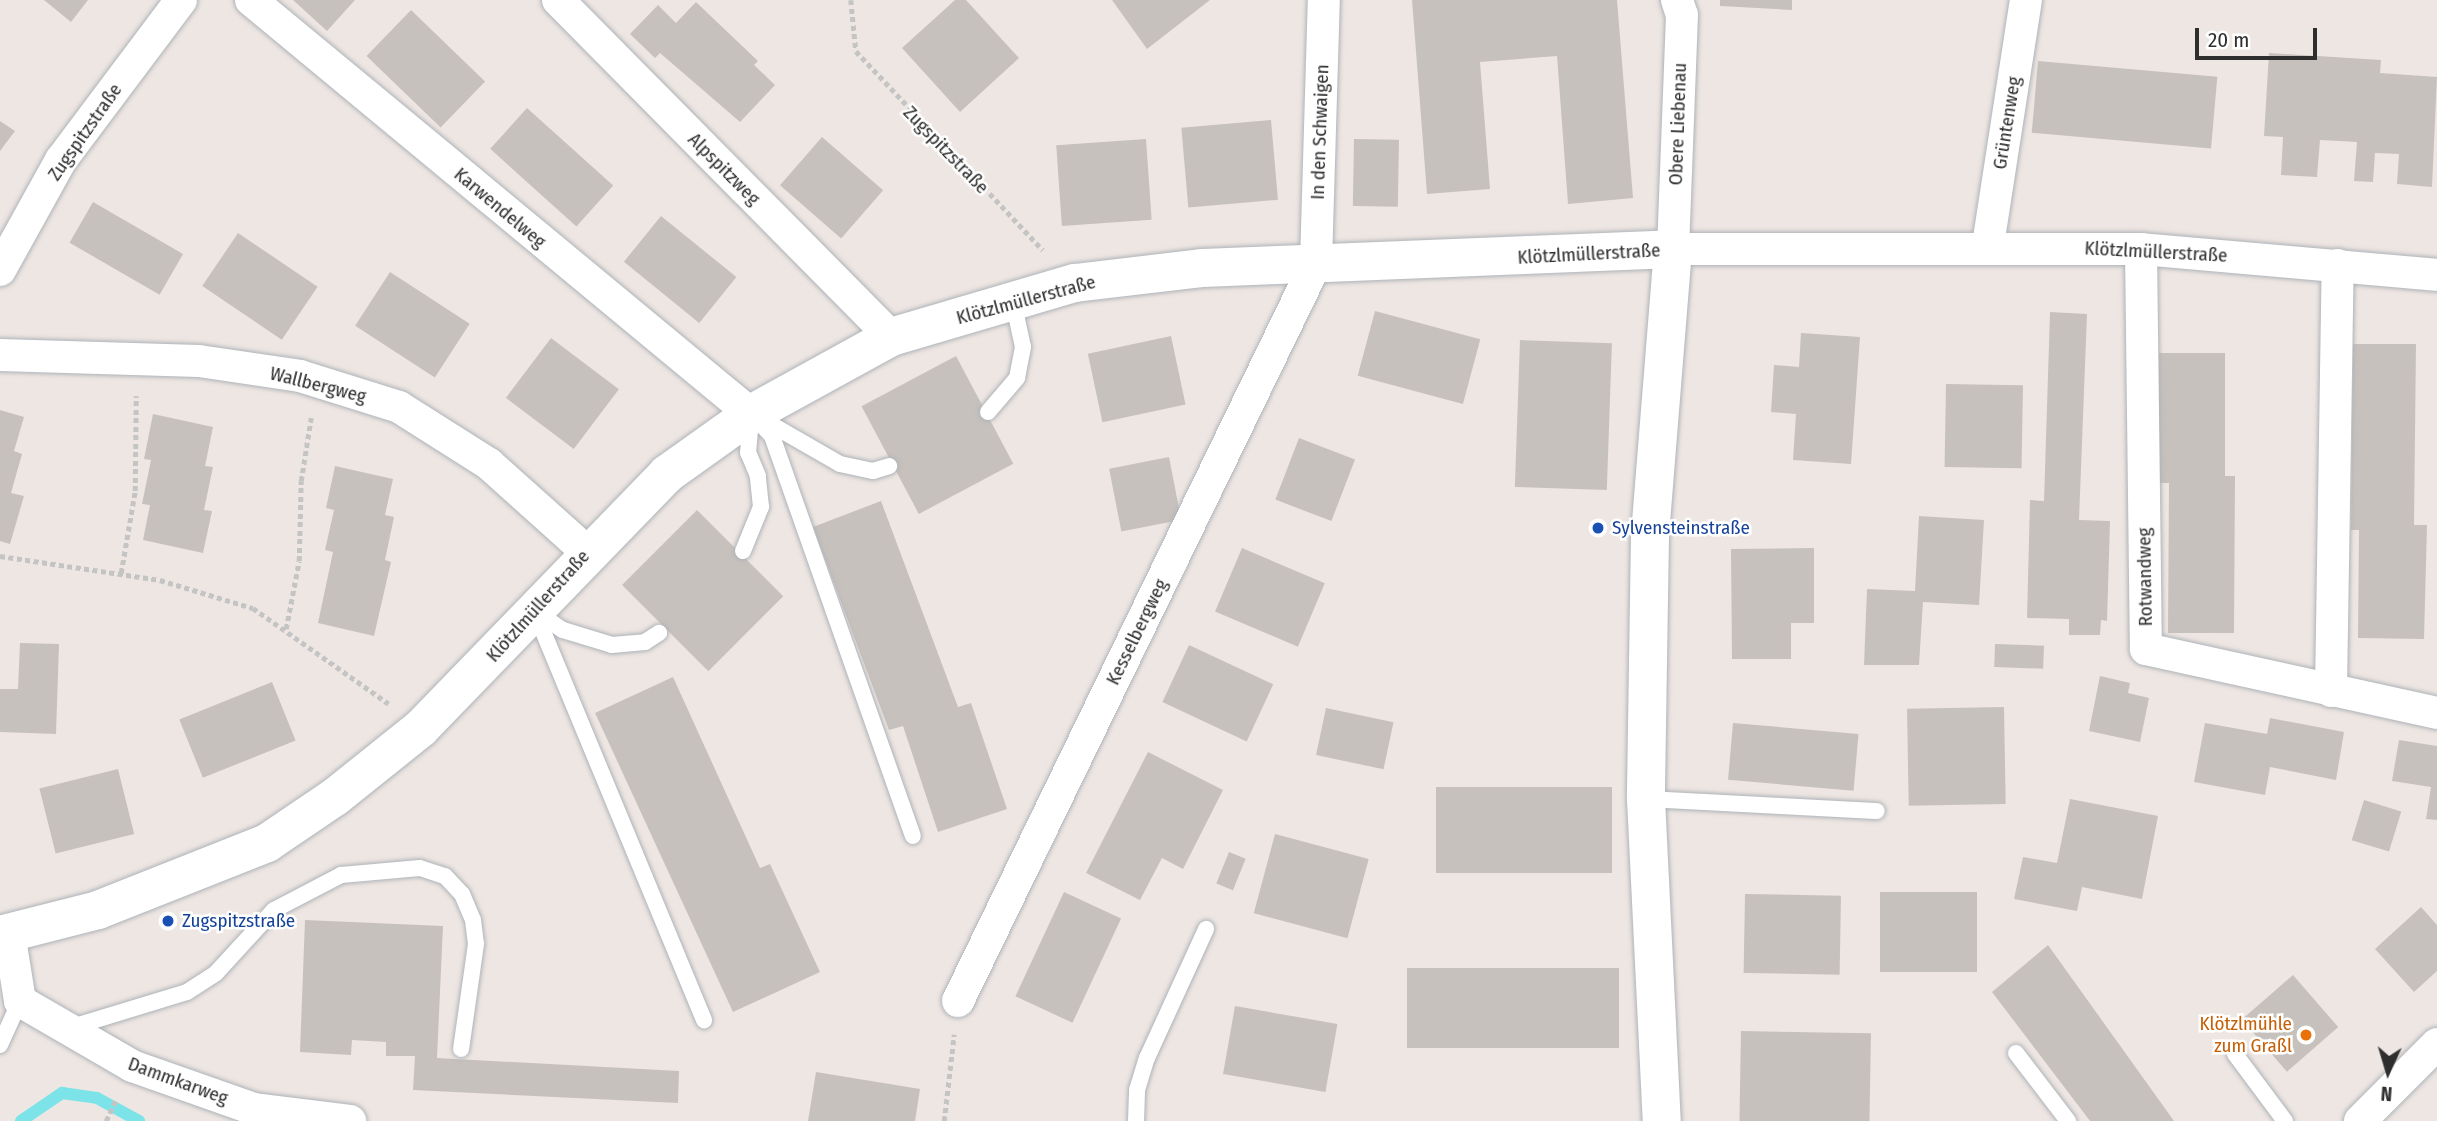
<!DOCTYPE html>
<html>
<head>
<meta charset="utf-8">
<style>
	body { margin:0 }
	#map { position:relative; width:2437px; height:1121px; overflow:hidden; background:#eee6e2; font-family:"Fira Sans Condensed",sans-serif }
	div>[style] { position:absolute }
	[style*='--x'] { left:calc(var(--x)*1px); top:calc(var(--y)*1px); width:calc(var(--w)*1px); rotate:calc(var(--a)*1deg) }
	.stream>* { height:12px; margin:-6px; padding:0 6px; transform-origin:6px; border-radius:6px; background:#7ce4e9 }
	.building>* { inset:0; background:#c7c1bd; transform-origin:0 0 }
	.path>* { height:4.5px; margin-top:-2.25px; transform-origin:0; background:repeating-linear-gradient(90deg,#c4c4c4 0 5px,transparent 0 8.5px) }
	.roads { filter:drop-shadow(0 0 2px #aeb3b9) drop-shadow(0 0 2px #aeb3b9) }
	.lane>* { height:16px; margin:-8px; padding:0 8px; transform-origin:8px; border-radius:8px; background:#fff }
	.street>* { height:32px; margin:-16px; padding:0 16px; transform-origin:16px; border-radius:16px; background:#fff }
	.secondary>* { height:38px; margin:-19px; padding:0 19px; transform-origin:19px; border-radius:19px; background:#fff }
	.dots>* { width:19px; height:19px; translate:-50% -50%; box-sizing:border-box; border:4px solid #fff; border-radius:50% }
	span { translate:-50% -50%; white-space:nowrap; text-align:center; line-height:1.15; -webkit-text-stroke:5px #fff; paint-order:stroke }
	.street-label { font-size:19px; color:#2e2e2e }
	.transit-label { font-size:19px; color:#164399 }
	.left { translate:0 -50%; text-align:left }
	.food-label { font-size:19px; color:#c56008 }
	.right { translate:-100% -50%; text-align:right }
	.north { position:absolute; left:2353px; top:1037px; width:70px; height:70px; -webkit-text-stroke:5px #fff; paint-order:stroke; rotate:184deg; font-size:19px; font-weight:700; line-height:28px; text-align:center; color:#2e2e2e }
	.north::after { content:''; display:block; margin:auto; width:24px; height:32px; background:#2e2e2e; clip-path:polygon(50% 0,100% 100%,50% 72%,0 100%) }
	.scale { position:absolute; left:2195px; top:28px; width:122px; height:32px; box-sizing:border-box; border:4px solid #2e2e2e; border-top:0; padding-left:9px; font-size:21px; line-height:24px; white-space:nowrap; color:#2e2e2e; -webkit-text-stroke:5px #fff; paint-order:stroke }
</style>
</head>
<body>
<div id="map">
	<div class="stream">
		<div style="--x:21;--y:1121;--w:50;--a:-34.3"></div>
		<div style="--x:62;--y:1093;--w:35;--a:8"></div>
		<div style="--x:97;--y:1098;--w:48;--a:28.7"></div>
	</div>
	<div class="building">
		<div style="clip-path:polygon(44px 0,88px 0,71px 22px)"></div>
		<div style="clip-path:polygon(293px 0,355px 0,327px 31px)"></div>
		<div style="clip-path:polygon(955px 0,966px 0,1019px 58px,960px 112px,902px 48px)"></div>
		<div style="clip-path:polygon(1112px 0,1210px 0,1147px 49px)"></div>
		<div style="clip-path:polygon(1412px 0,1617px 0,1633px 198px,1568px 204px,1557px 56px,1480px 62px,1490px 189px,1427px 194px)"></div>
		<div style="clip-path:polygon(1720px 0,1792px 0,1792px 10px,1720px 6px)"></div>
		<div style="clip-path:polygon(696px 2px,758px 61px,754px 65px,775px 85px,740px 122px,660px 53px,655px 58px,630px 34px,658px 5px,676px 23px)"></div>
		<div style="left:411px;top:10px;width:103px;height:64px;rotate:44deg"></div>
		<div style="clip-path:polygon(2269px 53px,2381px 60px,2380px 73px,2437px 77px,2432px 187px,2397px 184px,2399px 154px,2375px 153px,2373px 182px,2354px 181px,2357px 142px,2320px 140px,2317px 177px,2281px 175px,2283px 137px,2264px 136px)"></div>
		<div style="left:2038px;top:61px;width:180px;height:72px;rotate:5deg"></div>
		<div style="left:527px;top:108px;width:116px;height:55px;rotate:42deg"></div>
		<div style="left:1271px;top:120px;width:80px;height:90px;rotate:85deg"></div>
		<div style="clip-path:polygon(0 121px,15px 131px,0 151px)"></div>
		<div style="left:822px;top:137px;width:81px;height:64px;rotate:41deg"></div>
		<div style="left:1146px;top:139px;width:81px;height:90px;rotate:86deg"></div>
		<div style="left:1354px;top:139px;width:45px;height:67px;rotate:1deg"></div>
		<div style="left:93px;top:202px;width:104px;height:47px;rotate:30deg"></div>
		<div style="left:661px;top:216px;width:97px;height:59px;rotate:39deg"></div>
		<div style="left:238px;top:233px;width:96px;height:64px;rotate:34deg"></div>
		<div style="left:390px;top:272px;width:95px;height:64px;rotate:33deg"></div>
		<div style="left:1375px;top:311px;width:109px;height:67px;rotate:15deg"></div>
		<div style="clip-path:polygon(2050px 312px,2087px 314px,2079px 520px,2110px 521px,2107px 621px,2101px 620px,2100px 635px,2069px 635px,2069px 619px,2027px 618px,2030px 500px,2044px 501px)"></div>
		<div style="clip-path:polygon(1801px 333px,1860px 337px,1851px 464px,1793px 460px,1796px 414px,1771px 412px,1774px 365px,1799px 367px)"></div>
		<div style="left:1171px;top:336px;width:70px;height:85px;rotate:78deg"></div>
		<div style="left:551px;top:338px;width:85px;height:75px;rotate:37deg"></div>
		<div style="left:1520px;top:340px;width:92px;height:147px;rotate:2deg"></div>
		<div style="clip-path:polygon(2353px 344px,2416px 344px,2414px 525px,2427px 525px,2424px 639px,2358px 638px,2359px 530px,2351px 530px)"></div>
		<div style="clip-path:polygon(2159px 353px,2225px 353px,2225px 476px,2235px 476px,2234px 633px,2168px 633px,2169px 483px,2158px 483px)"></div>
		<div style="left:956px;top:356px;width:122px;height:107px;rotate:62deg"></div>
		<div style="left:1946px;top:384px;width:77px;height:83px;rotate:1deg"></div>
		<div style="clip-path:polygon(0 410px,24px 417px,14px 451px,22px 454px,11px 493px,24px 496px,10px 544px,0 541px)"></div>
		<div style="clip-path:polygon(153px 414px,213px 427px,205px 466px,213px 467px,204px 510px,212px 511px,203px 553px,143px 540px,150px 505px,142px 504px,151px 460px,144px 459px)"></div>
		<div style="left:1299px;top:438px;width:60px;height:66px;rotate:21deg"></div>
		<div style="left:1169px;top:457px;width:64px;height:61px;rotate:79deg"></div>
		<div style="clip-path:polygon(335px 466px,393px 479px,385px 515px,394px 517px,385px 560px,391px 562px,374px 636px,318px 623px,333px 552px,325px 550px,334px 510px,326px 508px)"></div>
		<div style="clip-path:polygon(881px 501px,958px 707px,971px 703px,1007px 809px,938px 832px,903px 726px,889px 730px,813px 527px)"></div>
		<div style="left:697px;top:510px;width:122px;height:106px;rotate:45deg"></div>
		<div style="clip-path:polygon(1919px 516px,1984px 520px,1979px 605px,1923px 602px,1919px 665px,1864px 665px,1867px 589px,1915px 591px)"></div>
		<div style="left:1242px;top:548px;width:90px;height:69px;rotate:23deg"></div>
		<div style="clip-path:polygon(1814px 548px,1814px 623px,1791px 623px,1791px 659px,1732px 659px,1731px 549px)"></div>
		<div style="clip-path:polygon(20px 643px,59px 644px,56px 734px,0 732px,0 689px,18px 689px)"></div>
		<div style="left:1995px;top:644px;width:49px;height:23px;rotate:2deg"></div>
		<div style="left:1189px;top:645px;width:93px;height:63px;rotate:25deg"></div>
		<div style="clip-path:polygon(2100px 676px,2130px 683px,2128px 693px,2149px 698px,2140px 742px,2089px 731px)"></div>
		<div style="clip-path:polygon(673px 677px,760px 868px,770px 864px,820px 972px,733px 1012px,595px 713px)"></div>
		<div style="left:272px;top:682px;width:63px;height:100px;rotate:68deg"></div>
		<div style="left:2004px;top:707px;width:97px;height:97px;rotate:89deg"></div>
		<div style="left:1326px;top:708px;width:69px;height:48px;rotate:12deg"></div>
		<div style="clip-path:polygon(2270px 718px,2344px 732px,2336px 780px,2270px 767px,2265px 795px,2194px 782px,2205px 723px,2267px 734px)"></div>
		<div style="left:1733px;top:723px;width:126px;height:57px;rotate:5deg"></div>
		<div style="clip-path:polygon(2399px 740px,2437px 746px,2437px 820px,2426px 819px,2431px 787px,2392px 781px)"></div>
		<div style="clip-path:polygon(1148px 752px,1223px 790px,1183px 869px,1162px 858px,1140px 900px,1086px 873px)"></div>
		<div style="left:118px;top:769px;width:67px;height:81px;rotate:76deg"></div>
		<div style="left:1436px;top:787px;width:176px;height:86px"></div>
		<div style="clip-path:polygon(2070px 799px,2158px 816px,2142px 899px,2082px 887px,2077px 911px,2014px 899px,2023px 857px,2057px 863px)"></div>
		<div style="left:2364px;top:800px;width:39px;height:42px;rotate:17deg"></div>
		<div style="left:1275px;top:834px;width:97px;height:82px;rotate:15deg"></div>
		<div style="left:1229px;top:852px;width:18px;height:34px;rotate:22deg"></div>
		<div style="left:1064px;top:892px;width:63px;height:115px;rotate:25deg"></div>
		<div style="left:1880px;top:892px;width:97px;height:80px"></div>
		<div style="left:1745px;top:894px;width:96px;height:79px;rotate:1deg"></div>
		<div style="clip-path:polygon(2421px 907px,2437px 925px,2437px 971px,2414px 992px,2375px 949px)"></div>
		<div style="clip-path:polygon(305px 920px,443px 926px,437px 1058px,679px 1071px,678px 1103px,413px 1090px,415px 1056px,386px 1056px,386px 1042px,352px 1040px,351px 1055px,300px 1052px)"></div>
		<div style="clip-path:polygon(2048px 945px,2174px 1121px,2090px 1121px,1992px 992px)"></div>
		<div style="left:1407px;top:968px;width:212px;height:80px"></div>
		<div style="left:2293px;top:975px;width:69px;height:68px;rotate:49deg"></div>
		<div style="left:1235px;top:1006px;width:104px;height:69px;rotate:10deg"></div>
		<div style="left:1741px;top:1031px;width:130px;height:90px;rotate:1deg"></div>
		<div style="clip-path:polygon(816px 1072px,920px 1089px,915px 1121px,808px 1121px)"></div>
	</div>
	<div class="path">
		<div style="--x:851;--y:0;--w:51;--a:84.4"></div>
		<div style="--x:856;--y:51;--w:273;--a:46.8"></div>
		<div style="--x:0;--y:556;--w:162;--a:8.5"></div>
		<div style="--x:160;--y:580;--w:97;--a:16.8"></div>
		<div style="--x:253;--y:608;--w:166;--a:35.2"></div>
		<div style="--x:121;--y:573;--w:83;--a:-80.3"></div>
		<div style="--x:135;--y:491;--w:95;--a:-89.4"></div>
		<div style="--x:286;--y:629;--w:69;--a:-79.2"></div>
		<div style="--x:299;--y:561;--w:80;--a:-88.6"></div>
		<div style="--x:301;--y:481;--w:64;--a:-81"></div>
		<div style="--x:106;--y:1121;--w:23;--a:-65"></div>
		<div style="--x:944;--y:1121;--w:87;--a:-83.4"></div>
	</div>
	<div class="roads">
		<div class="lane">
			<div style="--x:988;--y:412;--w:45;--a:-49.5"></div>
			<div style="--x:1017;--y:378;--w:32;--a:-79"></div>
			<div style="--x:1023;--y:347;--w:47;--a:-102.3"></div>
			<div style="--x:751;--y:414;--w:30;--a:46"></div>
			<div style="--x:772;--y:436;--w:424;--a:70.6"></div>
			<div style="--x:760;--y:418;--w:92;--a:29.9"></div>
			<div style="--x:840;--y:464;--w:34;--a:12"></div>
			<div style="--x:873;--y:471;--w:17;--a:-17"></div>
			<div style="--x:743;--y:551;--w:48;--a:-67.8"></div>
			<div style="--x:761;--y:507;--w:31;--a:-96"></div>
			<div style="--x:758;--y:476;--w:25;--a:-113"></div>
			<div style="--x:748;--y:453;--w:33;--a:-85"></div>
			<div style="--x:534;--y:610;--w:35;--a:35"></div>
			<div style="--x:563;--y:630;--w:51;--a:17"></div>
			<div style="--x:612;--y:645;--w:33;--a:-5"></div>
			<div style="--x:645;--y:642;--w:17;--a:-33"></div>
			<div style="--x:535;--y:612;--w:442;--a:67.5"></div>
			<div style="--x:1646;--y:799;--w:231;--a:3"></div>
			<div style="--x:69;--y:1028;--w:123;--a:-17"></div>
			<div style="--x:187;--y:992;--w:35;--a:-33"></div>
			<div style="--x:216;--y:973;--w:86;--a:-47.4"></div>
			<div style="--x:274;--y:910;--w:76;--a:-27.6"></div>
			<div style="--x:341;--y:875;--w:79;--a:-5.1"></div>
			<div style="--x:420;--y:868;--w:26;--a:18"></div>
			<div style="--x:445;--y:876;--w:25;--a:47"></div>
			<div style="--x:462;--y:894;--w:28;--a:67"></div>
			<div style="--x:473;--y:920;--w:24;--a:83"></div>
			<div style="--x:476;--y:944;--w:106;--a:98.1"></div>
			<div style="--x:0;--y:1045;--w:48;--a:-65.6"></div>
			<div style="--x:2016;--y:1053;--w:86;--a:52.6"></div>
			<div style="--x:2235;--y:1054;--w:84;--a:53.3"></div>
			<div style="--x:1136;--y:1121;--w:31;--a:-88"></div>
			<div style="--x:1137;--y:1090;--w:34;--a:-73"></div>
			<div style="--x:1147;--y:1058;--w:142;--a:-65.4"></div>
		</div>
		<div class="street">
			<div style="--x:251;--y:0;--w:649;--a:39.62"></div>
			<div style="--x:558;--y:0;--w:474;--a:45.3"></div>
			<div style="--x:1677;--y:0;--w:16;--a:72"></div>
			<div style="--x:1682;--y:15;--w:234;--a:92.2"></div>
			<div style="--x:1673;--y:249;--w:468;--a:0"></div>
			<div style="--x:2141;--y:249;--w:297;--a:5"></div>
			<div style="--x:1988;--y:245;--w:248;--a:-81.2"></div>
			<div style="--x:2141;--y:249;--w:400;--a:89.3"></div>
			<div style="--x:2146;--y:649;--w:298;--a:12.4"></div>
			<div style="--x:0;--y:270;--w:126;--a:-61"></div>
			<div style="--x:61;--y:160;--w:200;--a:-53.1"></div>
			<div style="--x:0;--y:355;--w:199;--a:1.7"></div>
			<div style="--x:199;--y:361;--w:102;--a:8.4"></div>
			<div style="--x:300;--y:376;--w:104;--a:17.4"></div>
			<div style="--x:399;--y:407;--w:107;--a:32.3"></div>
			<div style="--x:489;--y:464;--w:130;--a:41.9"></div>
			<div style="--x:2331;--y:691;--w:426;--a:-89.1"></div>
			<div style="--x:9;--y:933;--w:69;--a:80.8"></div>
			<div style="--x:20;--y:1001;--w:129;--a:30.1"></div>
			<div style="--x:132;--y:1066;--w:129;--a:19.4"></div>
			<div style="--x:254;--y:1109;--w:97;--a:7.1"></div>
			<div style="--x:958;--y:1001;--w:820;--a:-64.12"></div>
			<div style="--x:1316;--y:263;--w:263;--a:-88.3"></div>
			<div style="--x:2360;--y:1121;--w:109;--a:-45"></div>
		</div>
		<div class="secondary">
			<div style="--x:0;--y:935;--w:101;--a:-14.3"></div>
			<div style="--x:98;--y:910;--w:182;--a:-21.6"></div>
			<div style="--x:267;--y:843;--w:82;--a:-34.1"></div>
			<div style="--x:335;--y:797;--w:110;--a:-38.7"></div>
			<div style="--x:421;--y:728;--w:354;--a:-45.9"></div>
			<div style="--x:667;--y:474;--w:103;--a:-35.5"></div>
			<div style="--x:751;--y:414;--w:160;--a:-28.8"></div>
			<div style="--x:891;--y:337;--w:192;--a:-16.4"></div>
			<div style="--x:1075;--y:283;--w:129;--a:-6.7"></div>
			<div style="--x:1203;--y:268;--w:470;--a:-2.3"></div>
			<div style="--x:1673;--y:249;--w:287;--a:94.6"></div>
			<div style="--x:1650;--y:535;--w:264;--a:90.9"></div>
			<div style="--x:1646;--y:799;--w:322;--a:87.2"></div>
		</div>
	</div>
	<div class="dots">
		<div style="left:1598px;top:528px;background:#1a4fb4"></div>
		<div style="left:168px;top:921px;background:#1a4fb4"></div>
		<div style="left:2306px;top:1035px;background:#e8710a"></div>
	</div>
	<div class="street-label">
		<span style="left:2007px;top:123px;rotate:-81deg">Grüntenweg</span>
		<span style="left:1678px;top:124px;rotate:-88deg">Obere Liebenau</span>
		<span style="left:85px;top:132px;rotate:-55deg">Zugspitzstraße</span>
		<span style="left:1320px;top:132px;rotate:-88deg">In den Schwaigen</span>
		<span style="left:946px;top:150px;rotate:46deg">Zugspitzstraße</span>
		<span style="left:724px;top:169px;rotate:45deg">Alpspitzweg</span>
		<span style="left:500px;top:208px;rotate:40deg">Karwendelweg</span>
		<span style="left:2156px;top:252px;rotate:3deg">Klötzlmüllerstraße</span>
		<span style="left:1589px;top:254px;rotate:-3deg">Klötzlmüllerstraße</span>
		<span style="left:1026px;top:300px;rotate:-15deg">Klötzlmüllerstraße</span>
		<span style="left:318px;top:385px;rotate:14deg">Wallbergweg</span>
		<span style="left:2145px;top:577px;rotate:-91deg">Rotwandweg</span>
		<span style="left:538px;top:606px;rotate:-48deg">Klötzlmüllerstraße</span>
		<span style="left:1137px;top:632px;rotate:-64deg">Kesselbergweg</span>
		<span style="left:178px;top:1081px;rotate:20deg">Dammkarweg</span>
	</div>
	<div class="transit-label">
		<span class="left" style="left:1612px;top:528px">Sylvensteinstraße</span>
		<span class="left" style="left:182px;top:921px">Zugspitzstraße</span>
	</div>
	<div class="food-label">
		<span class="right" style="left:2292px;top:1035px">Klötzlmühle<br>zum Graßl</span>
	</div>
	<div class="north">N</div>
	<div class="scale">20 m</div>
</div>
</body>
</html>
